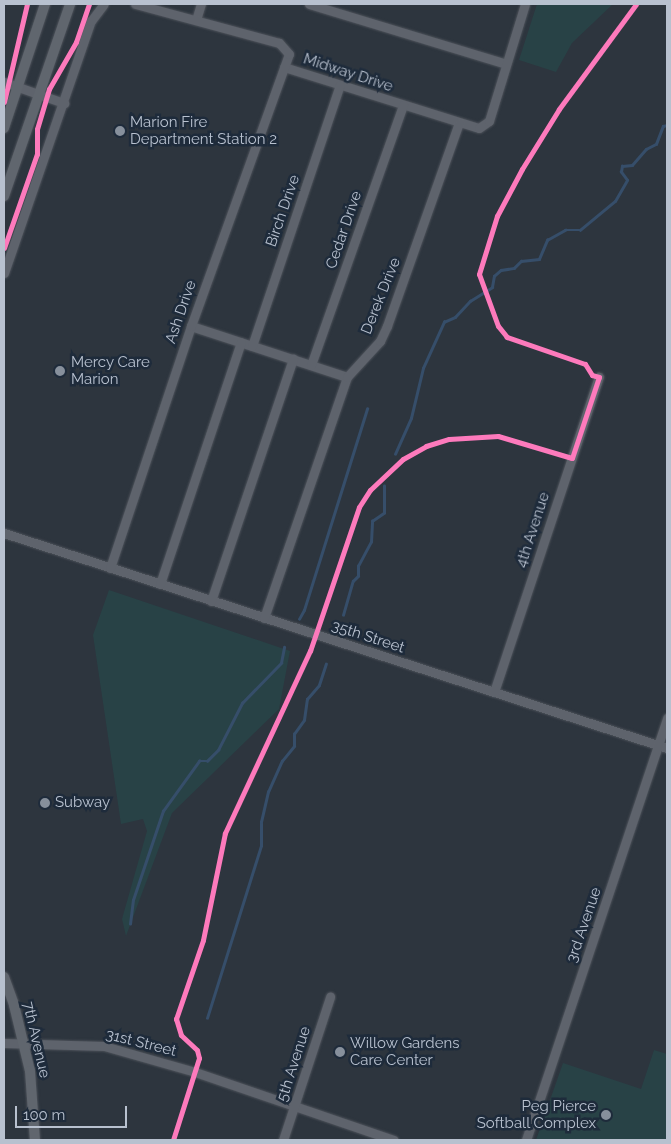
<!DOCTYPE html>
<html>
<head>
<meta charset="utf-8">
<style>
	body { margin:0 }
	#map { position:relative; width:671px; height:1144px; overflow:hidden; background:#2d353e; font-family:Raleway,sans-serif }
	div>[style] { position:absolute }
	[style*='--x'] { left:calc(var(--x)*1px); top:calc(var(--y)*1px); width:calc(var(--w)*1px); rotate:calc(var(--a)*1deg) }
	.green>* { inset:0; background:#284246 }
	.stream>* { height:2.5px; margin:-1.25px; padding:0 1.25px; transform-origin:1.25px; border-radius:1.25px; background:#364e6a }
	.roads { filter:drop-shadow(0 0 1px #4c5159) drop-shadow(0 0 1px #4c5159) }
	.minor>* { height:9px; margin:-4.5px; padding:0 4.5px; transform-origin:4.5px; border-radius:4.5px; background:#5e636c }
	.major>* { height:10px; margin:-5px; padding:0 5px; transform-origin:5px; border-radius:5px; background:#60666e }
	.cycleway>* { height:5px; margin:-2.5px; padding:0 2.5px; transform-origin:2.5px; border-radius:2.5px; background:#fd7abc }
	.dots>* { width:14px; height:14px; translate:-50% -50%; box-sizing:border-box; border:2px solid #1e2b3b; border-radius:50% }
	span { translate:-50% -50%; white-space:nowrap; text-align:center; line-height:1.15; -webkit-text-stroke:5px #1e2b3b; paint-order:stroke }
	.street-label { font-size:15px; color:#b8c1cf }
	.poi-label { font-size:15px; color:#b8c1cf }
	.left { translate:0 -50%; text-align:left }
	.right { translate:-100% -50%; text-align:right }
	.frame { position:absolute; inset:0; border:5px solid #b8c1cf; pointer-events:none }
	.scale { position:absolute; left:15px; top:1106px; width:112px; height:22px; box-sizing:border-box; border:2px solid #b8c1cf; border-top:0; padding-left:6px; font-size:15px; line-height:18px; white-space:nowrap; color:#b8c1cf; -webkit-text-stroke:4px #1e2b3b; paint-order:stroke }
</style>
</head>
<body>
<div id="map">
	<div class="green">
		<div style="clip-path:polygon(537px 4px,613px 4px,572px 43px,556px 72px,519px 60px)"></div>
		<div style="clip-path:polygon(109px 590px,290px 651px,279px 709px,172px 813px,126px 936px,122px 919px,147px 831px,143px 819px,121px 824px,93px 635px)"></div>
		<div style="clip-path:polygon(654px 1050px,667px 1054px,667px 1140px,536px 1140px,563px 1063px,641px 1089px)"></div>
	</div>
	<div class="stream">
		<div style="--x:395;--y:454;--w:39;--a:-66"></div>
		<div style="--x:411;--y:418;--w:51;--a:-76.5"></div>
		<div style="--x:423;--y:368;--w:51;--a:-65.5"></div>
		<div style="--x:444;--y:322;--w:12;--a:-24"></div>
		<div style="--x:455;--y:317;--w:22;--a:-47"></div>
		<div style="--x:470;--y:301;--w:26;--a:-32"></div>
		<div style="--x:492;--y:287;--w:11;--a:-80"></div>
		<div style="--x:494;--y:276;--w:9;--a:-41"></div>
		<div style="--x:501;--y:270;--w:13;--a:-9"></div>
		<div style="--x:514;--y:268;--w:10;--a:-45"></div>
		<div style="--x:521;--y:261;--w:18;--a:-6"></div>
		<div style="--x:539;--y:259;--w:21;--a:-67"></div>
		<div style="--x:547;--y:240;--w:21;--a:-29"></div>
		<div style="--x:565;--y:230;--w:15;--a:0"></div>
		<div style="--x:580;--y:230;--w:45;--a:-39.6"></div>
		<div style="--x:615;--y:201;--w:24;--a:-60"></div>
		<div style="--x:627;--y:180;--w:10;--a:-127"></div>
		<div style="--x:621;--y:172;--w:6;--a:-81"></div>
		<div style="--x:622;--y:166;--w:10;--a:-6"></div>
		<div style="--x:632;--y:165;--w:21;--a:-49"></div>
		<div style="--x:646;--y:149;--w:11;--a:-27"></div>
		<div style="--x:656;--y:144;--w:19;--a:-69"></div>
		<div style="--x:663;--y:126;--w:4;--a:-14"></div>
		<div style="--x:343;--y:615;--w:35;--a:-74"></div>
		<div style="--x:353;--y:581;--w:7;--a:-45"></div>
		<div style="--x:358;--y:576;--w:10;--a:-90"></div>
		<div style="--x:358;--y:566;--w:27;--a:-62"></div>
		<div style="--x:371;--y:542;--w:21;--a:-87"></div>
		<div style="--x:372;--y:521;--w:14;--a:-34"></div>
		<div style="--x:384;--y:513;--w:27;--a:-90"></div>
		<div style="--x:299;--y:619;--w:10;--a:-61"></div>
		<div style="--x:304;--y:610;--w:211;--a:-72.6"></div>
		<div style="--x:130;--y:924;--w:24;--a:-83"></div>
		<div style="--x:133;--y:900;--w:94;--a:-71.4"></div>
		<div style="--x:163;--y:811;--w:62;--a:-54.2"></div>
		<div style="--x:199;--y:761;--w:8;--a:0"></div>
		<div style="--x:207;--y:761;--w:16;--a:-45"></div>
		<div style="--x:218;--y:750;--w:53;--a:-62.9"></div>
		<div style="--x:242;--y:703;--w:56;--a:-45.7"></div>
		<div style="--x:281;--y:663;--w:16;--a:-79"></div>
		<div style="--x:207;--y:1018;--w:180;--a:-72.6"></div>
		<div style="--x:261;--y:846;--w:24;--a:-90"></div>
		<div style="--x:261;--y:822;--w:31;--a:-77"></div>
		<div style="--x:268;--y:792;--w:34;--a:-66"></div>
		<div style="--x:282;--y:761;--w:19;--a:-51"></div>
		<div style="--x:294;--y:746;--w:12;--a:-90"></div>
		<div style="--x:294;--y:734;--w:17;--a:-54"></div>
		<div style="--x:304;--y:720;--w:21;--a:-82"></div>
		<div style="--x:307;--y:699;--w:18;--a:-49"></div>
		<div style="--x:319;--y:685;--w:22;--a:-72"></div>
	</div>
	<div class="roads">
		<div class="minor">
			<div style="--x:309;--y:4;--w:206;--a:16.9"></div>
			<div style="--x:196;--y:20;--w:17;--a:-73"></div>
			<div style="--x:284;--y:67;--w:204;--a:17.4"></div>
			<div style="--x:479;--y:128;--w:12;--a:-35"></div>
			<div style="--x:489;--y:121;--w:122;--a:-72.9"></div>
			<div style="--x:4;--y:82;--w:64;--a:19.3"></div>
			<div style="--x:4;--y:273;--w:267;--a:-71"></div>
			<div style="--x:91;--y:21;--w:21;--a:-53"></div>
			<div style="--x:191;--y:326;--w:164;--a:18.1"></div>
			<div style="--x:252;--y:346;--w:275;--a:-71.4"></div>
			<div style="--x:311;--y:365;--w:276;--a:-70.5"></div>
			<div style="--x:4;--y:533;--w:697;--a:17.97"></div>
			<div style="--x:110;--y:568;--w:255;--a:-71.5"></div>
			<div style="--x:191;--y:326;--w:289;--a:-70.2"></div>
			<div style="--x:289;--y:54;--w:15;--a:-132"></div>
			<div style="--x:279;--y:43;--w:149;--a:-164.8"></div>
			<div style="--x:160;--y:584;--w:255;--a:-71.5"></div>
			<div style="--x:211;--y:601;--w:256;--a:-71.3"></div>
			<div style="--x:264;--y:618;--w:255;--a:-71"></div>
			<div style="--x:347;--y:377;--w:49;--a:-47.5"></div>
			<div style="--x:380;--y:341;--w:17;--a:-65"></div>
			<div style="--x:387;--y:326;--w:215;--a:-70.5"></div>
			<div style="--x:494;--y:692;--w:332;--a:-71.6"></div>
			<div style="--x:4;--y:1043;--w:100;--a:1.7"></div>
			<div style="--x:104;--y:1046;--w:95;--a:15.9"></div>
			<div style="--x:195;--y:1072;--w:210;--a:18.9"></div>
			<div style="--x:283;--y:1140;--w:151;--a:-71.8"></div>
			<div style="--x:526;--y:1140;--w:445;--a:-71.5"></div>
		</div>
		<div class="major">
			<div style="--x:4;--y:128;--w:131;--a:-71.7"></div>
			<div style="--x:4;--y:196;--w:203;--a:-71"></div>
			<div style="--x:4;--y:977;--w:30;--a:70"></div>
			<div style="--x:14;--y:1005;--w:68;--a:76.4"></div>
			<div style="--x:30;--y:1071;--w:69;--a:85.9"></div>
		</div>
	</div>
	<div class="cycleway">
		<div style="--x:4;--y:102;--w:101;--a:-76.8"></div>
		<div style="--x:4;--y:248;--w:100;--a:-70.7"></div>
		<div style="--x:37;--y:154;--w:25;--a:-90"></div>
		<div style="--x:37;--y:129;--w:42;--a:-73.3"></div>
		<div style="--x:49;--y:89;--w:54;--a:-60.1"></div>
		<div style="--x:76;--y:42;--w:40;--a:-71.1"></div>
		<div style="--x:173;--y:1140;--w:86;--a:-72.4"></div>
		<div style="--x:199;--y:1058;--w:8;--a:-104"></div>
		<div style="--x:197;--y:1050;--w:22;--a:-137"></div>
		<div style="--x:181;--y:1035;--w:17;--a:-107"></div>
		<div style="--x:176;--y:1019;--w:83;--a:-71.1"></div>
		<div style="--x:203;--y:940;--w:109;--a:-78.4"></div>
		<div style="--x:225;--y:833;--w:201;--a:-65"></div>
		<div style="--x:310;--y:651;--w:152;--a:-71.2"></div>
		<div style="--x:359;--y:507;--w:20;--a:-57"></div>
		<div style="--x:370;--y:490;--w:45;--a:-43.2"></div>
		<div style="--x:403;--y:459;--w:26;--a:-29"></div>
		<div style="--x:426;--y:446;--w:24;--a:-17"></div>
		<div style="--x:449;--y:439;--w:49;--a:-3.5"></div>
		<div style="--x:498;--y:436;--w:77;--a:16.6"></div>
		<div style="--x:572;--y:458;--w:85;--a:-71.6"></div>
		<div style="--x:599;--y:377;--w:7;--a:-164"></div>
		<div style="--x:592;--y:375;--w:13;--a:-122"></div>
		<div style="--x:585;--y:364;--w:83;--a:-160.9"></div>
		<div style="--x:507;--y:337;--w:14;--a:-129"></div>
		<div style="--x:498;--y:326;--w:55;--a:-110.1"></div>
		<div style="--x:479;--y:274;--w:61;--a:-72.8"></div>
		<div style="--x:497;--y:216;--w:53;--a:-62"></div>
		<div style="--x:522;--y:169;--w:70;--a:-58.3"></div>
		<div style="--x:559;--y:109;--w:130;--a:-53.7"></div>
	</div>
	<div class="dots">
		<div style="left:120px;top:131px;background:#87909c"></div>
		<div style="left:60px;top:371px;background:#87909c"></div>
		<div style="left:45px;top:803px;background:#87909c"></div>
		<div style="left:340px;top:1052px;background:#87909c"></div>
		<div style="left:606px;top:1115px;background:#87909c"></div>
	</div>
	<div class="street-label">
		<span style="left:348px;top:73px;rotate:18deg">Midway Drive</span>
		<span style="left:283px;top:211px;rotate:-71deg">Birch Drive</span>
		<span style="left:344px;top:230px;rotate:-71deg">Cedar Drive</span>
		<span style="left:381px;top:296px;rotate:-68deg">Derek Drive</span>
		<span style="left:181px;top:312px;rotate:-71deg">Ash Drive</span>
		<span style="left:533px;top:530px;rotate:-72deg">4th Avenue</span>
		<span style="left:368px;top:637px;rotate:18deg">35th Street</span>
		<span style="left:584px;top:925px;rotate:-71deg">3rd Avenue</span>
		<span style="left:36px;top:1040px;rotate:77deg">7th Avenue</span>
		<span style="left:141px;top:1043px;rotate:14deg">31st Street</span>
		<span style="left:294px;top:1064px;rotate:-72deg">5th Avenue</span>
	</div>
	<div class="poi-label">
		<span class="left" style="left:130px;top:131px">Marion Fire<br>Department Station 2</span>
		<span class="left" style="left:71px;top:371px">Mercy Care<br>Marion</span>
		<span class="left" style="left:55px;top:803px">Subway</span>
		<span class="left" style="left:350px;top:1052px">Willow Gardens<br>Care Center</span>
		<span class="right" style="left:596px;top:1115px">Peg Pierce<br>Softball Complex</span>
	</div>
	<div class="frame"></div>
	<div class="scale">100 m</div>
</div>
</body>
</html>
